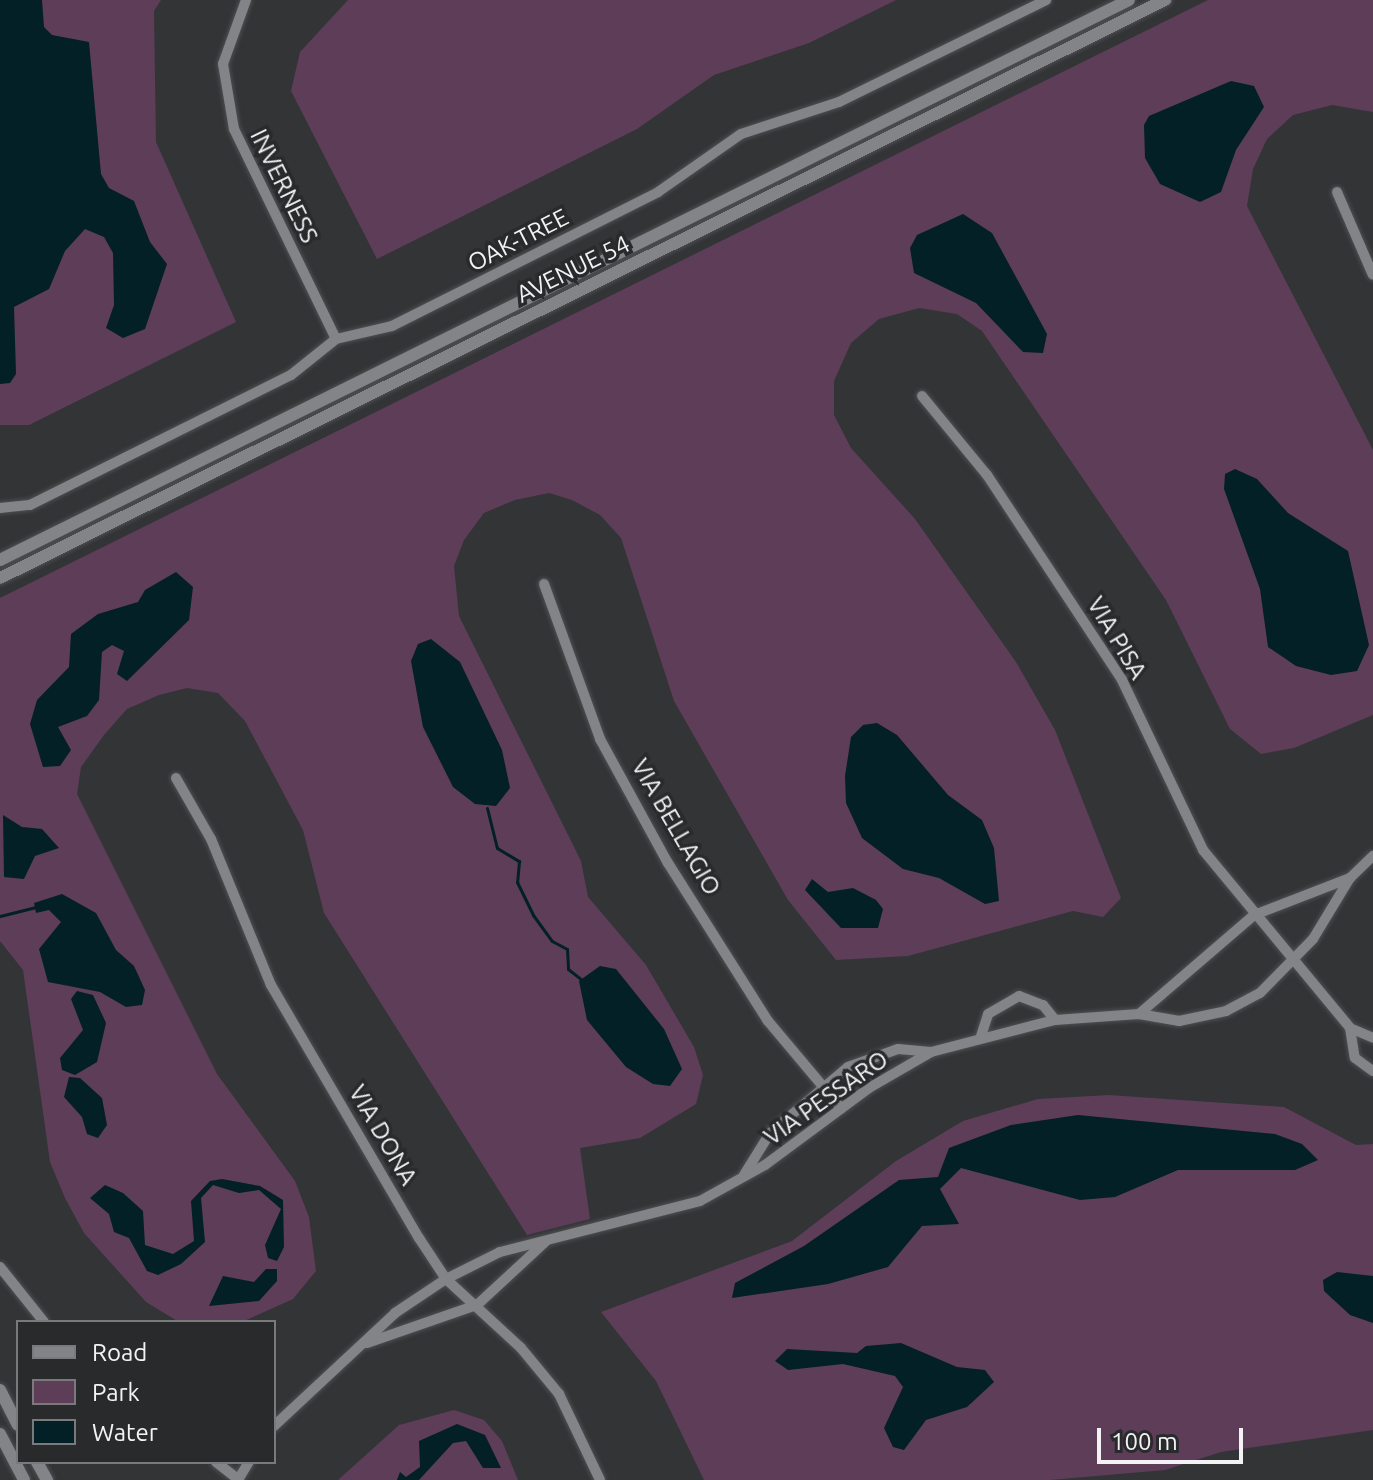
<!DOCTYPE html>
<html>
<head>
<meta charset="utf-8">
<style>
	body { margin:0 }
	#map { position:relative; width:1373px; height:1480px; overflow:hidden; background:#333436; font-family:Ubuntu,sans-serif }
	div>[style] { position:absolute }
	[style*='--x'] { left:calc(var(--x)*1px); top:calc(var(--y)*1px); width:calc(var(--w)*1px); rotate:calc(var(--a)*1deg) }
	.green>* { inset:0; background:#5d3d58 }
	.water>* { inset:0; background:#022026 }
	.stream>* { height:3px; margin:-1.5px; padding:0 1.5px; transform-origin:1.5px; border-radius:1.5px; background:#022026 }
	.roads { filter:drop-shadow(0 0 2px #4f4f52) drop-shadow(0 0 2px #4f4f52) }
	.minor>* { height:10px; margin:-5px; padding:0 5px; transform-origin:5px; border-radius:5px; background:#838487 }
	.tertiary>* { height:12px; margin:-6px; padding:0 6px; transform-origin:6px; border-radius:6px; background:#838487 }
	span { translate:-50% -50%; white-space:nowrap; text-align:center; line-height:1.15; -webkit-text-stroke:7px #292a2c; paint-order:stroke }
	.street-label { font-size:24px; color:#f3f3f5 }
	.legend { position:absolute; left:16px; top:1320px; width:260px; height:144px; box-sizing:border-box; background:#292a2c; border:2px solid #7a7a7c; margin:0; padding:10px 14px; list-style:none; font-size:24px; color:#f3f3f5 }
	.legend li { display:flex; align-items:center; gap:16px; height:40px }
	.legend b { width:40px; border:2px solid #7a7a7c }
	.scale { position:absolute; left:1097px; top:1428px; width:146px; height:36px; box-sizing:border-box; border:4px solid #f3f3f5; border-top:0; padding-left:10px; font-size:24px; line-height:28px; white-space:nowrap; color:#f3f3f5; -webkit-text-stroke:6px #292a2c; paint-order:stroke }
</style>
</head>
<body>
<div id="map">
	<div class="green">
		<div style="clip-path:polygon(0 0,161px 0,154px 11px,156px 142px,236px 322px,29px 425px,0 425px)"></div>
		<div style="clip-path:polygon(348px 0,896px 0,809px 43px,714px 75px,637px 129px,377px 259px,291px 91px,300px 52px)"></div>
		<div style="clip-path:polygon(1208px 0,1373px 0,1373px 112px,1332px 105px,1293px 115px,1267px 139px,1253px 169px,1247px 206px,1373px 450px,1373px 715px,1294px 748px,1261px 754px,1230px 729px,1166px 600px,982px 331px,957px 314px,919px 308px,879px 319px,851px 343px,834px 381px,834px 415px,851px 448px,915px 519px,1016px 662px,1055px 730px,1121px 898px,1103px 917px,1073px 911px,908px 956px,836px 960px,788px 900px,674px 701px,621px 538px,600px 515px,572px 500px,549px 493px,515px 500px,484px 513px,464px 540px,454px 566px,459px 616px,581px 861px,588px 897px,646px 965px,694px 1047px,703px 1075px,696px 1104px,640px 1138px,580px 1148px,590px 1219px,527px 1235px,324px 913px,303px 830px,245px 721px,218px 693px,187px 688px,159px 695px,127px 709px,104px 735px,81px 767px,77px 794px,217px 1074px,295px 1181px,309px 1217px,316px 1271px,293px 1299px,242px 1322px,179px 1322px,146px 1302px,84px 1233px,65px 1198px,50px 1162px,23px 970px,0 941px,0 598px)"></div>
		<div style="clip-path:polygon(1109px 1095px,1284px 1107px,1356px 1145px,1373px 1144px,1373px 1430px,1221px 1452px,1165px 1470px,1050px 1480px,704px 1480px,656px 1381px,601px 1312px,792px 1241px,896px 1161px,963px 1121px,1038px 1099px)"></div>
		<div style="clip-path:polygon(454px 1410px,484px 1420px,502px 1441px,518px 1480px,338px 1480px,399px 1425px)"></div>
	</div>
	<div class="water">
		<div style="clip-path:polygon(0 0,42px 0,44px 27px,52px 35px,89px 42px,101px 174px,109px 188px,134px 201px,150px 242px,167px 264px,145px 329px,123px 338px,106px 328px,114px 305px,113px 253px,104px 237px,85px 229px,65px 251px,49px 289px,14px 307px,16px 374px,10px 383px,0 384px)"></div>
		<div style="clip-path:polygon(1231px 81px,1254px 86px,1264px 107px,1236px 150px,1221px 192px,1200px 202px,1160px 184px,1145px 158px,1144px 125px,1149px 116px)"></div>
		<div style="clip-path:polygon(963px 214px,992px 233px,1047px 334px,1043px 353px,1023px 352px,976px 303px,914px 273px,910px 248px,917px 235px)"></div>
		<div style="clip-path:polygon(1235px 469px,1257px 479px,1288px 513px,1348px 551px,1369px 645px,1357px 671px,1331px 675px,1296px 666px,1268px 647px,1260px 589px,1224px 489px,1225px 474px)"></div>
		<div style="clip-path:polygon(176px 572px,193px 587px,189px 620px,127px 681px,117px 674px,124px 651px,112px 645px,102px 652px,99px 700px,87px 716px,58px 727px,71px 750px,60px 766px,43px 767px,30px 724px,37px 700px,69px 667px,71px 634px,98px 614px,138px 602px,145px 590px)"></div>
		<div style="clip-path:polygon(431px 639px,460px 662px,502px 750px,510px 788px,496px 806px,475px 804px,453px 787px,423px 727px,411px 661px,418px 644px)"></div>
		<div style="clip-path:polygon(863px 725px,877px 723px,897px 735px,948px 795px,982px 820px,994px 848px,999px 901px,985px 904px,939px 878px,903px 869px,862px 838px,846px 803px,845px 776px,851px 737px)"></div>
		<div style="clip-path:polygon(3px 815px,22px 827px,42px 829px,59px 848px,35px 856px,24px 879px,4px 877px)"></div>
		<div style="clip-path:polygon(812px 879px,828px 892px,853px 888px,876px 900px,883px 909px,878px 928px,841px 928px,805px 890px)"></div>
		<div style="clip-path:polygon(62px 894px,96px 913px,116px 950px,134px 966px,145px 990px,142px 1005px,126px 1007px,100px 992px,48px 982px,39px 949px,61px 922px,49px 910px,36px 913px,34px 903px)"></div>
		<div style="clip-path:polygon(600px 966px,616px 969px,664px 1029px,682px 1069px,670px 1086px,653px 1084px,626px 1067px,587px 1020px,579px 981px)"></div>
		<div style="clip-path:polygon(77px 991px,93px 995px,106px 1023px,97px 1062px,75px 1075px,62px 1070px,60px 1058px,83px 1030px,71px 999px)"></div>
		<div style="clip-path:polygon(69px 1077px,80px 1078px,102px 1098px,107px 1125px,98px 1138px,87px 1134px,82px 1117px,64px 1097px)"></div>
		<div style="clip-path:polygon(1078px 1115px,1275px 1134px,1302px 1144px,1318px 1160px,1295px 1170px,1178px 1170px,1115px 1197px,1080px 1200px,961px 1168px,940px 1189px,959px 1224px,922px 1226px,888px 1267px,828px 1284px,732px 1298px,735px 1283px,804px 1246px,899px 1180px,938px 1177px,949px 1148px,1011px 1125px)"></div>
		<div style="clip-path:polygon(222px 1179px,260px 1186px,283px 1200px,284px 1247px,277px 1261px,268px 1258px,265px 1245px,281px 1209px,259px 1190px,239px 1193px,213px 1185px,201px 1198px,205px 1242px,181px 1264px,158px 1275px,147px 1271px,129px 1238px,114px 1232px,109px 1214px,90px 1198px,105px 1185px,123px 1193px,143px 1211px,145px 1245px,173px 1254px,194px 1241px,191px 1201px,210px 1181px)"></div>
		<div style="clip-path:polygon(266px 1269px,277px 1269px,277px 1281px,259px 1301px,209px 1306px,223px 1276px,254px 1282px)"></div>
		<div style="clip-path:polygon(1337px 1272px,1373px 1276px,1373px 1323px,1350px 1315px,1324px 1291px,1323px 1280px)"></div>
		<div style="clip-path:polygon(901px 1343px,957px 1367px,985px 1370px,994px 1382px,967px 1407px,926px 1420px,904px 1450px,893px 1447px,884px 1428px,903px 1387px,895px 1376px,843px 1364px,788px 1370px,775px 1361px,787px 1349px,857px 1353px,866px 1346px)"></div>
		<div style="clip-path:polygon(457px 1424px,485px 1435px,501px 1468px,483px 1468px,466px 1441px,453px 1443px,419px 1480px,397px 1480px,400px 1472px,406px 1477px,420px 1467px,419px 1441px)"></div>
	</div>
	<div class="stream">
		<div style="--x:487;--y:808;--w:41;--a:76"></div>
		<div style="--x:497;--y:848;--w:26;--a:31"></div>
		<div style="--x:519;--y:861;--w:21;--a:95"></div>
		<div style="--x:517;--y:882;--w:37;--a:64"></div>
		<div style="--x:533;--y:915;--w:32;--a:54"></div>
		<div style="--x:552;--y:941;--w:17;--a:28"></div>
		<div style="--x:567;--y:949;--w:20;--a:87"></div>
		<div style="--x:568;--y:969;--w:16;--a:38"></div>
		<div style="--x:0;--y:916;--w:37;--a:-14"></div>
	</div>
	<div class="roads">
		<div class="minor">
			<div style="--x:246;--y:0;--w:68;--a:109.8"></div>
			<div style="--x:223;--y:64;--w:66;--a:80.4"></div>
			<div style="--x:234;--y:129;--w:233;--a:64.1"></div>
			<div style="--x:1337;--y:192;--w:90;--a:66.6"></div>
			<div style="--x:922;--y:396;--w:102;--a:50.6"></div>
			<div style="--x:987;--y:475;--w:245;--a:56.6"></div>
			<div style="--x:1122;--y:680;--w:188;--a:64.5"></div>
			<div style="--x:1203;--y:850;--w:231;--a:50.4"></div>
			<div style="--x:1350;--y:1028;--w:25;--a:23"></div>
			<div style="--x:0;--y:508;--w:30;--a:-6"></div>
			<div style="--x:30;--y:505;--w:292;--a:-26.5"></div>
			<div style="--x:291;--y:375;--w:58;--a:-38.7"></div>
			<div style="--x:336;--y:339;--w:57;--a:-13.1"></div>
			<div style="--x:392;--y:326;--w:298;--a:-26.7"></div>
			<div style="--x:658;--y:192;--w:101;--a:-34.9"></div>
			<div style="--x:741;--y:134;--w:103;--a:-18.1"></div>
			<div style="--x:839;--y:102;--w:231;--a:-26.2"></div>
			<div style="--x:544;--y:584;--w:165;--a:70.1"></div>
			<div style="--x:600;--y:739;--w:141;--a:61.3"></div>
			<div style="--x:668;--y:863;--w:187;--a:57.7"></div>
			<div style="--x:768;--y:1021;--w:114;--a:50"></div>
			<div style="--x:176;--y:778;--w:70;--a:60.2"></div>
			<div style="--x:211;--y:839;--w:158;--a:67.7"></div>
			<div style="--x:271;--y:985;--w:293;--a:59.7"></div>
			<div style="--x:419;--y:1238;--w:49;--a:56.6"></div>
			<div style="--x:446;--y:1279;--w:102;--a:42.6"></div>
			<div style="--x:521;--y:1348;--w:60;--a:50.4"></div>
			<div style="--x:559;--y:1394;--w:95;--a:64.5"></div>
			<div style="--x:1139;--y:1014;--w:41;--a:9.9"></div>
			<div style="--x:1179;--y:1021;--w:48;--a:-12"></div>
			<div style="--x:1226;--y:1011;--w:38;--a:-28"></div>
			<div style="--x:1260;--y:993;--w:76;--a:-45.5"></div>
			<div style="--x:1313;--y:939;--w:71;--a:-58.8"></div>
			<div style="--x:1350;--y:878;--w:32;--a:-44"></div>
			<div style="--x:1350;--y:1028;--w:30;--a:81"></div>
			<div style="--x:1355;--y:1058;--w:22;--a:36"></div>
			<div style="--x:981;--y:1036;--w:23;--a:-72"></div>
			<div style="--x:988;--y:1014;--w:36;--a:-30"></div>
			<div style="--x:1019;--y:996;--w:26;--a:21"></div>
			<div style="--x:1043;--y:1005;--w:19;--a:51"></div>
			<div style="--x:744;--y:1175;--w:49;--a:-58.2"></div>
			<div style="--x:770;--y:1133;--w:102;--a:-40.2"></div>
			<div style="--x:848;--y:1067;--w:53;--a:-19.8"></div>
			<div style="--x:898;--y:1049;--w:33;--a:5"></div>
			<div style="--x:0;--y:1267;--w:70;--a:51.3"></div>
			<div style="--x:367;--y:1343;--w:116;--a:-19.1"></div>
			<div style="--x:477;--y:1305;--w:93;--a:-42.8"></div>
			<div style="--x:274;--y:1426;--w:166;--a:-43"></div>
			<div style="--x:395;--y:1313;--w:61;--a:-33.7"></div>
			<div style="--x:446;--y:1279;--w:60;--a:-26.6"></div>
			<div style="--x:500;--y:1252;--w:206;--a:-14.3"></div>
			<div style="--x:700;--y:1201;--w:74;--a:-29"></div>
			<div style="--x:765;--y:1165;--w:129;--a:-36.5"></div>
			<div style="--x:869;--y:1088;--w:72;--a:-30.1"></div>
			<div style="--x:931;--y:1052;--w:128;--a:-14.5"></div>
			<div style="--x:1055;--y:1020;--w:84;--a:-4.1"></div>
			<div style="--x:1139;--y:1014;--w:152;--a:-40.7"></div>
			<div style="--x:1254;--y:915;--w:103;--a:-21.1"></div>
			<div style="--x:216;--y:1462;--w:28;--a:38"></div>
			<div style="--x:238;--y:1480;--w:21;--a:-59"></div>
		</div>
		<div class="tertiary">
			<div style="--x:0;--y:560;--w:1260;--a:-26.38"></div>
			<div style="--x:0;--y:578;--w:1301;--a:-26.39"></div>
			<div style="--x:0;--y:1390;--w:39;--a:63"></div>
			<div style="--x:0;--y:1434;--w:52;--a:62.4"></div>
			<div style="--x:37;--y:1462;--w:21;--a:61"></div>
		</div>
	</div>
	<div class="street-label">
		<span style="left:284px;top:186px;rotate:64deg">INVERNESS</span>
		<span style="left:518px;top:240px;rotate:-27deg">OAK-TREE</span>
		<span style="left:573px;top:269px;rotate:-26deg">AVENUE 54</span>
		<span style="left:1117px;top:638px;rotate:59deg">VIA PISA</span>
		<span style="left:676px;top:827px;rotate:60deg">VIA BELLAGIO</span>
		<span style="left:826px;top:1098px;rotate:-35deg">VIA PESSARO</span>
		<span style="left:383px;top:1135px;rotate:60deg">VIA DONA</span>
	</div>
	<ul class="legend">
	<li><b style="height:10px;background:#838487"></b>Road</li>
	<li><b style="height:22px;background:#5d3d58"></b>Park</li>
	<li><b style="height:22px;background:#022026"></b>Water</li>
	</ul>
	<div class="scale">100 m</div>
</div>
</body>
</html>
